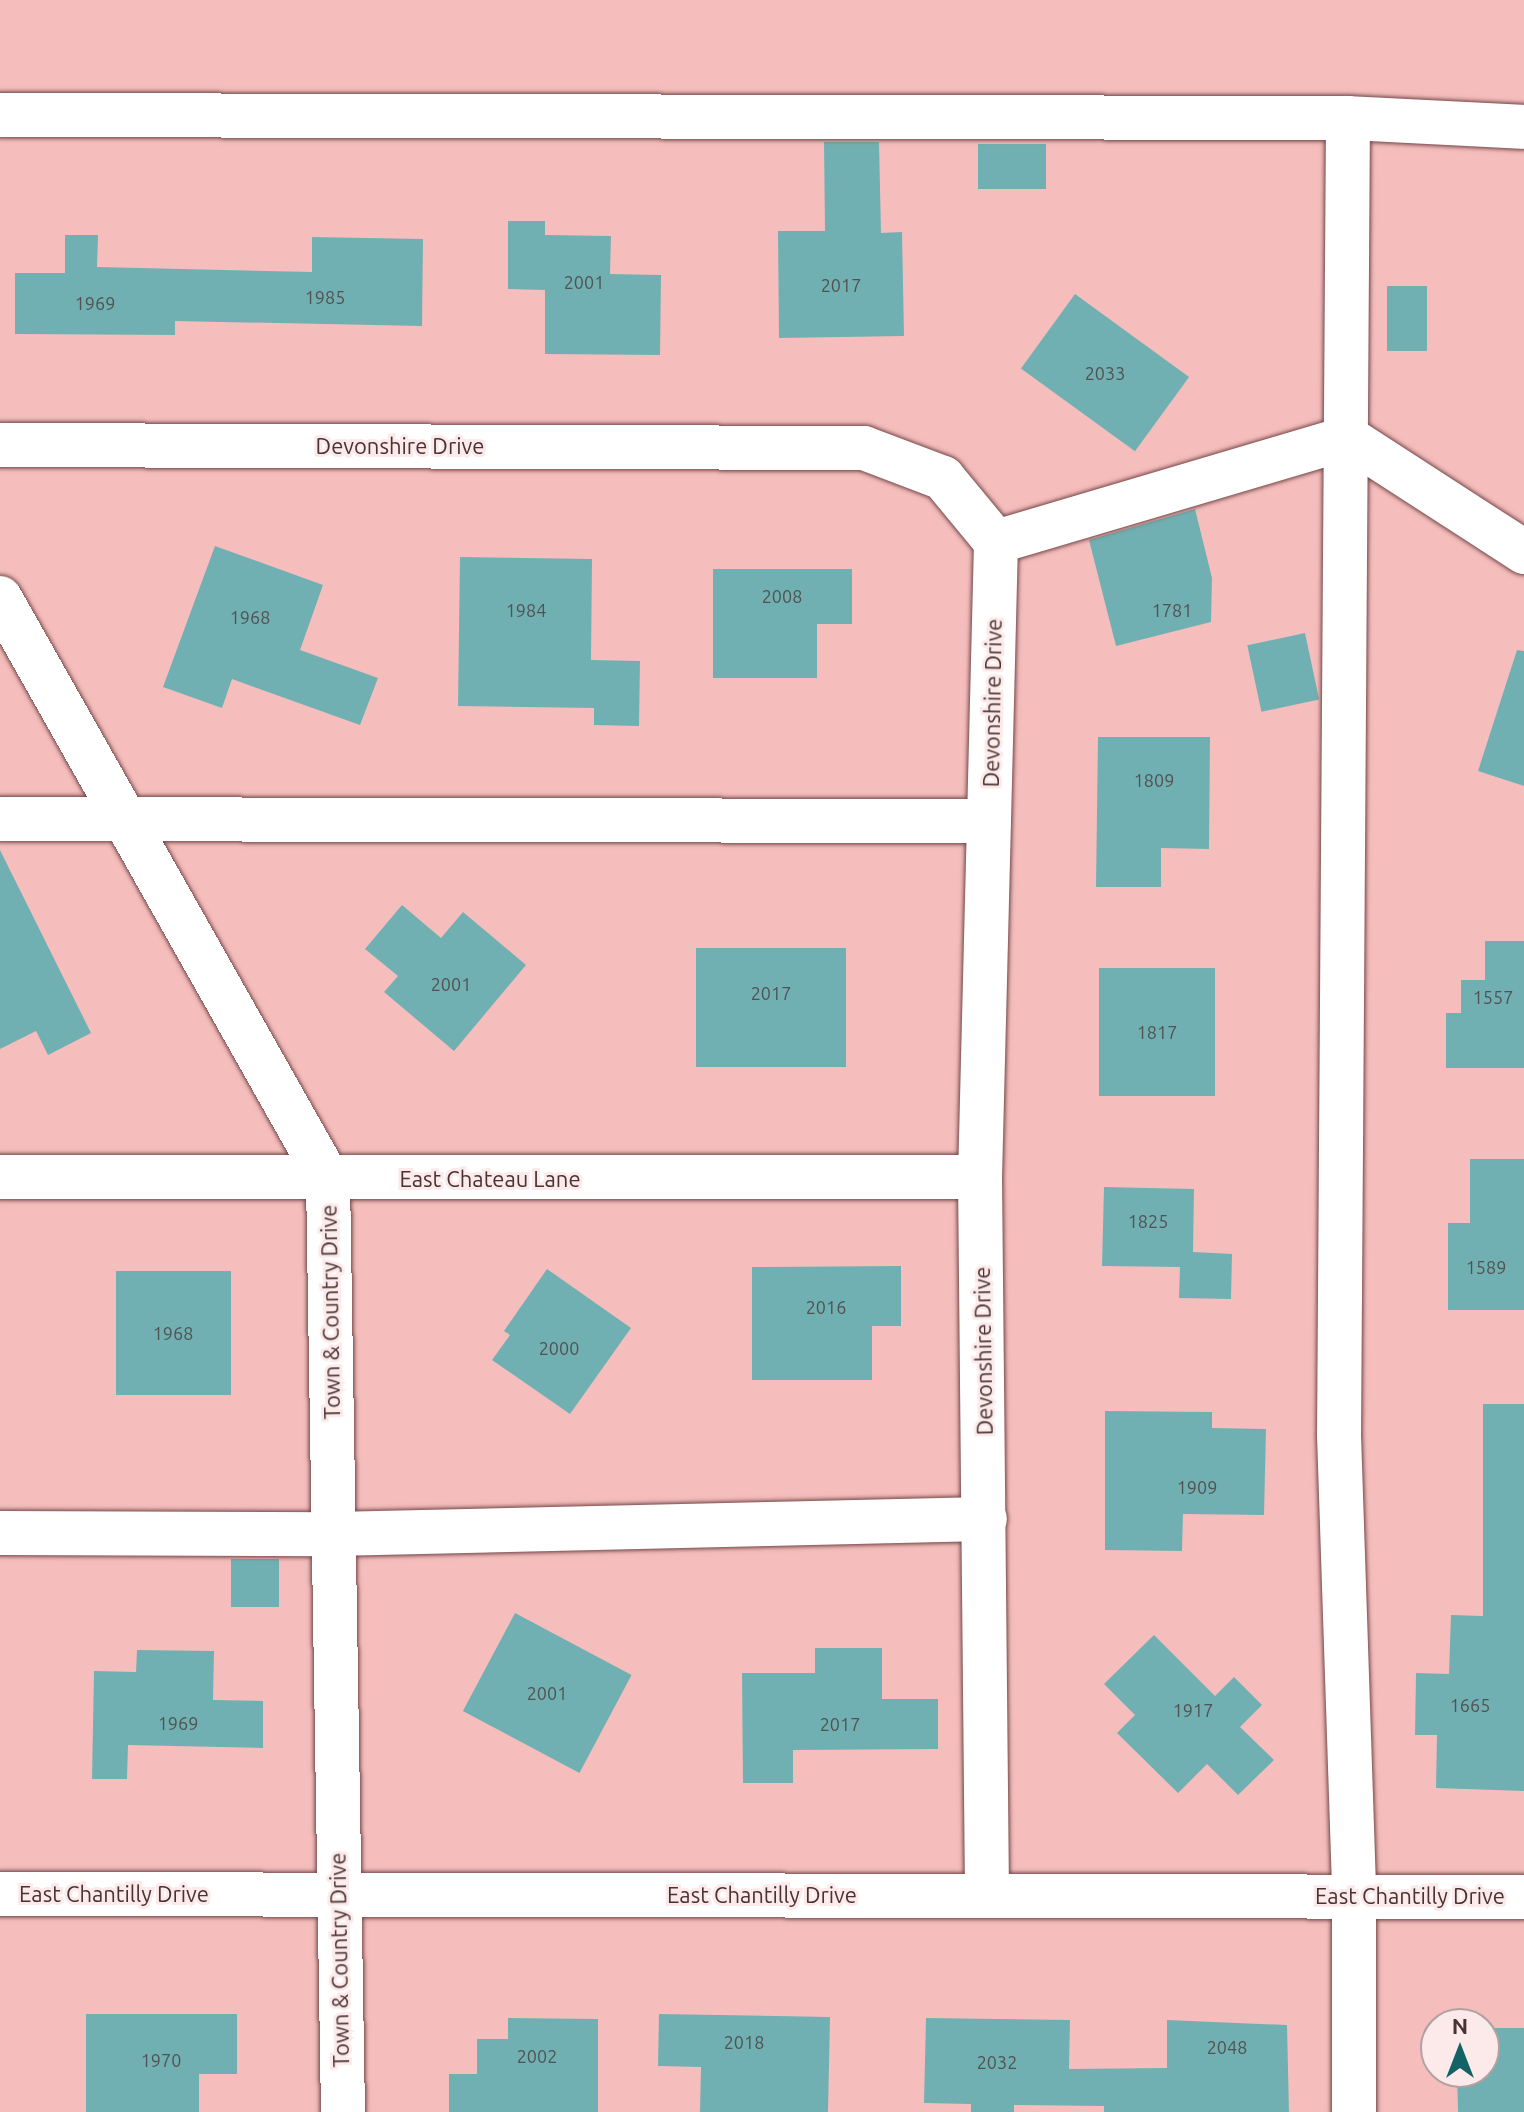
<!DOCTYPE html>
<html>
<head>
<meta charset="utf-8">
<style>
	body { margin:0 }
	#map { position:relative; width:1524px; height:2112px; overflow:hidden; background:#f5bebd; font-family:Ubuntu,sans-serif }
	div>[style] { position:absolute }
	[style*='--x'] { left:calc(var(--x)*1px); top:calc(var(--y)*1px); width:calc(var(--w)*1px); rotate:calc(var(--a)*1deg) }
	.building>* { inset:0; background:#71b0b2; transform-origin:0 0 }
	.roads { filter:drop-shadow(0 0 2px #754747) drop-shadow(0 0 2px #754747) }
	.minor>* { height:44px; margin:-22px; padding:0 22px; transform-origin:22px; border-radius:22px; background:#fff }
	span { translate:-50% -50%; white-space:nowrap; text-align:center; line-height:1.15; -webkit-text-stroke:6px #fbeae9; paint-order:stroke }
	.number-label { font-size:18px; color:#525252 }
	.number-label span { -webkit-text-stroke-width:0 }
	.street-label { font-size:22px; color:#483232 }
	.north { position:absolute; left:1420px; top:2008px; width:80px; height:80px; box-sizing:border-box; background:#fbeae9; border:2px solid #b3a0a0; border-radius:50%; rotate:0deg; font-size:22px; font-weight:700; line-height:32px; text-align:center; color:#483232 }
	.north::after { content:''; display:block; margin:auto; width:28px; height:36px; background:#136366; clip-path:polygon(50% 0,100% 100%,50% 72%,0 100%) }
</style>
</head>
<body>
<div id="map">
	<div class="building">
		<div style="clip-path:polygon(824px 142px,879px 142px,881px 233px,902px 232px,904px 336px,779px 338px,778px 231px,825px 231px)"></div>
		<div style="left:978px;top:144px;width:68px;height:45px"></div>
		<div style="clip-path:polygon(508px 221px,545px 221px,545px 235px,611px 236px,610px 274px,661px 275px,660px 355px,545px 354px,545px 290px,508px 289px)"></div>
		<div style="clip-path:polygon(65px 235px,98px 235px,97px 267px,312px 272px,312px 237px,423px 239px,422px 326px,175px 321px,175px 335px,15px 334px,15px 273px,65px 273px)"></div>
		<div style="left:1387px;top:286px;width:40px;height:65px"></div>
		<div style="left:1075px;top:294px;width:141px;height:92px;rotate:36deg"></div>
		<div style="clip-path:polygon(1195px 509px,1212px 578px,1211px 622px,1116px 646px,1089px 540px)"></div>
		<div style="clip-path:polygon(215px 546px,323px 585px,300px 650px,378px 678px,360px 725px,232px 679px,222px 708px,163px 687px)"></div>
		<div style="clip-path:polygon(460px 557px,592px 559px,591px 660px,640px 661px,639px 726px,594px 725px,594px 708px,458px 706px)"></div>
		<div style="clip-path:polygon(713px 569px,852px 569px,852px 624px,817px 624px,817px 678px,713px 678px)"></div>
		<div style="left:1305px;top:633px;width:68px;height:59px;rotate:78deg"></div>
		<div style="clip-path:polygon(1517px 650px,1524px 651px,1524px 786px,1478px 771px)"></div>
		<div style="clip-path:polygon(1098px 737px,1210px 737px,1209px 849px,1161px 848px,1161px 887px,1096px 887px)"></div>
		<div style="clip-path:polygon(0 850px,91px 1033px,48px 1055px,36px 1031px,0 1049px)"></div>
		<div style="clip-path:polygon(402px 905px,441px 938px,463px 912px,526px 965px,454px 1051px,384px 992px,398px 976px,365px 949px)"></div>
		<div style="clip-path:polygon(1485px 941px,1524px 941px,1524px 1068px,1446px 1068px,1446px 1013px,1461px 1013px,1461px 980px,1485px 980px)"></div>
		<div style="left:696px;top:948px;width:150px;height:119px"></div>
		<div style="left:1099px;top:968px;width:116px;height:128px"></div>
		<div style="clip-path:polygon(1470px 1159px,1524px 1159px,1524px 1310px,1448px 1310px,1448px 1223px,1470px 1223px)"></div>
		<div style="clip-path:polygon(1104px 1187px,1194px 1189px,1193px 1252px,1232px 1254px,1231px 1299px,1179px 1298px,1180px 1267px,1102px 1266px)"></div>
		<div style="clip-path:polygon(901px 1266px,901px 1326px,872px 1326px,872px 1380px,752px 1380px,752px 1267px)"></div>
		<div style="clip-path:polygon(547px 1269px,631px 1328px,570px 1414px,492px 1360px,510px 1335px,504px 1331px)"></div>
		<div style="left:116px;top:1271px;width:115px;height:124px"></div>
		<div style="clip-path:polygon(1483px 1404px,1524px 1404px,1524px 1791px,1436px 1788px,1437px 1735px,1415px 1735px,1416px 1673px,1449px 1674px,1451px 1615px,1483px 1616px)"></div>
		<div style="clip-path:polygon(1105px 1411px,1212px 1412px,1212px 1428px,1266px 1429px,1264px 1515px,1183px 1514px,1182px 1551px,1105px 1550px)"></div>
		<div style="left:231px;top:1559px;width:48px;height:48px"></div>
		<div style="left:515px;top:1613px;width:132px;height:111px;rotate:28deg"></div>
		<div style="clip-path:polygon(1154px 1635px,1215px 1696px,1234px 1677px,1262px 1705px,1240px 1727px,1274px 1760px,1238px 1795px,1207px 1764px,1178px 1793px,1117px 1733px,1135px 1715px,1104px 1684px)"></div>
		<div style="clip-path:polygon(815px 1648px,882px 1648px,882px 1699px,938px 1699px,938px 1749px,793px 1750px,793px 1783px,743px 1783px,742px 1673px,815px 1673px)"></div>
		<div style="clip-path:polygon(137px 1650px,214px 1651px,213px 1700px,263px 1701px,263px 1748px,128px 1745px,127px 1779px,92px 1779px,94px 1671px,136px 1672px)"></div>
		<div style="clip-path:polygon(86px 2014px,237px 2014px,237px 2074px,199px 2074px,199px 2112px,86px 2112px)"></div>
		<div style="clip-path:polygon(659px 2014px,830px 2017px,828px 2112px,700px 2112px,701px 2067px,658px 2066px)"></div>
		<div style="clip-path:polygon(508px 2018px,598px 2019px,598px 2112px,449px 2112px,449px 2074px,477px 2074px,477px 2039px,508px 2039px)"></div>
		<div style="clip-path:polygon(926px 2018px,1070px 2020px,1069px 2069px,1167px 2068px,1167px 2020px,1287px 2025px,1289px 2112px,1104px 2112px,1104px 2106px,1014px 2105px,1014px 2112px,971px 2112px,971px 2104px,924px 2103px)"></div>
		<div style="clip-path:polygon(1484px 2028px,1524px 2028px,1524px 2112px,1458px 2112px,1457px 2072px,1484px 2072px)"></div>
	</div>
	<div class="roads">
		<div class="minor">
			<div style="--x:0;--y:115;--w:1348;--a:0.13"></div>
			<div style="--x:1348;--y:118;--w:176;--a:2.9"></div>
			<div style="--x:1348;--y:118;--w:1317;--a:90.39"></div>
			<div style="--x:1339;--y:1435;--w:461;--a:88.1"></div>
			<div style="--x:1354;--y:1896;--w:216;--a:90"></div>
			<div style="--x:0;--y:445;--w:864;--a:0.2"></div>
			<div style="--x:864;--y:448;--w:85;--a:20.8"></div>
			<div style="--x:943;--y:478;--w:83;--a:50.4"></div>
			<div style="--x:996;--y:542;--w:635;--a:91.44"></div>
			<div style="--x:980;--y:1177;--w:718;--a:89.44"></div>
			<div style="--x:996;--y:542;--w:367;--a:-16.5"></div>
			<div style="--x:1348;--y:438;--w:210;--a:32.9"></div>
			<div style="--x:0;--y:598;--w:667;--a:60.55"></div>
			<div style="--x:328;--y:1179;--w:933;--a:89.08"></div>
			<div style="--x:0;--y:819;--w:989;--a:0.12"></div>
			<div style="--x:0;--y:1177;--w:980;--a:0"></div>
			<div style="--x:0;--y:1533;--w:333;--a:0.2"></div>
			<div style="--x:333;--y:1534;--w:652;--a:-1.32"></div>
			<div style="--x:0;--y:1894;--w:1524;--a:0.11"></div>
		</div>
	</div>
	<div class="number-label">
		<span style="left:584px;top:282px">2001</span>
		<span style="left:841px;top:285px">2017</span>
		<span style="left:325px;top:297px">1985</span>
		<span style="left:95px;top:303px">1969</span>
		<span style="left:1105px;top:373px">2033</span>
		<span style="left:782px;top:596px">2008</span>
		<span style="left:526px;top:610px">1984</span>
		<span style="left:1172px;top:610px">1781</span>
		<span style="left:250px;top:617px">1968</span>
		<span style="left:1154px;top:780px">1809</span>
		<span style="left:451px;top:984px">2001</span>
		<span style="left:771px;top:993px">2017</span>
		<span style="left:1493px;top:997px">1557</span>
		<span style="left:1157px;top:1032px">1817</span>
		<span style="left:1148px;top:1221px">1825</span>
		<span style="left:1486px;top:1267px">1589</span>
		<span style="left:826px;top:1307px">2016</span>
		<span style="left:173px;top:1333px">1968</span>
		<span style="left:559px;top:1348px">2000</span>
		<span style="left:1197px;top:1487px">1909</span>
		<span style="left:547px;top:1693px">2001</span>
		<span style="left:1470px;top:1705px">1665</span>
		<span style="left:1193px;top:1710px">1917</span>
		<span style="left:178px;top:1723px">1969</span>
		<span style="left:840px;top:1724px">2017</span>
		<span style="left:744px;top:2042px">2018</span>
		<span style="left:1227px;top:2047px">2048</span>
		<span style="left:537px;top:2056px">2002</span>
		<span style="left:161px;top:2060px">1970</span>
		<span style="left:997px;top:2062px">2032</span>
	</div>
	<div class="street-label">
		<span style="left:400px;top:446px">Devonshire Drive</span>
		<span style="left:992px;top:703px;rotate:-89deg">Devonshire Drive</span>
		<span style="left:490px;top:1179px">East Chateau Lane</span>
		<span style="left:330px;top:1312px;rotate:-91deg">Town &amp; Country Drive</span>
		<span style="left:983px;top:1351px;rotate:-91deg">Devonshire Drive</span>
		<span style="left:114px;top:1894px">East Chantilly Drive</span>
		<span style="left:762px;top:1895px">East Chantilly Drive</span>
		<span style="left:1410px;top:1896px">East Chantilly Drive</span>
		<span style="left:339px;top:1960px;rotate:-91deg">Town &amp; Country Drive</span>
	</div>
	<div class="north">N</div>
</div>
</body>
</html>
